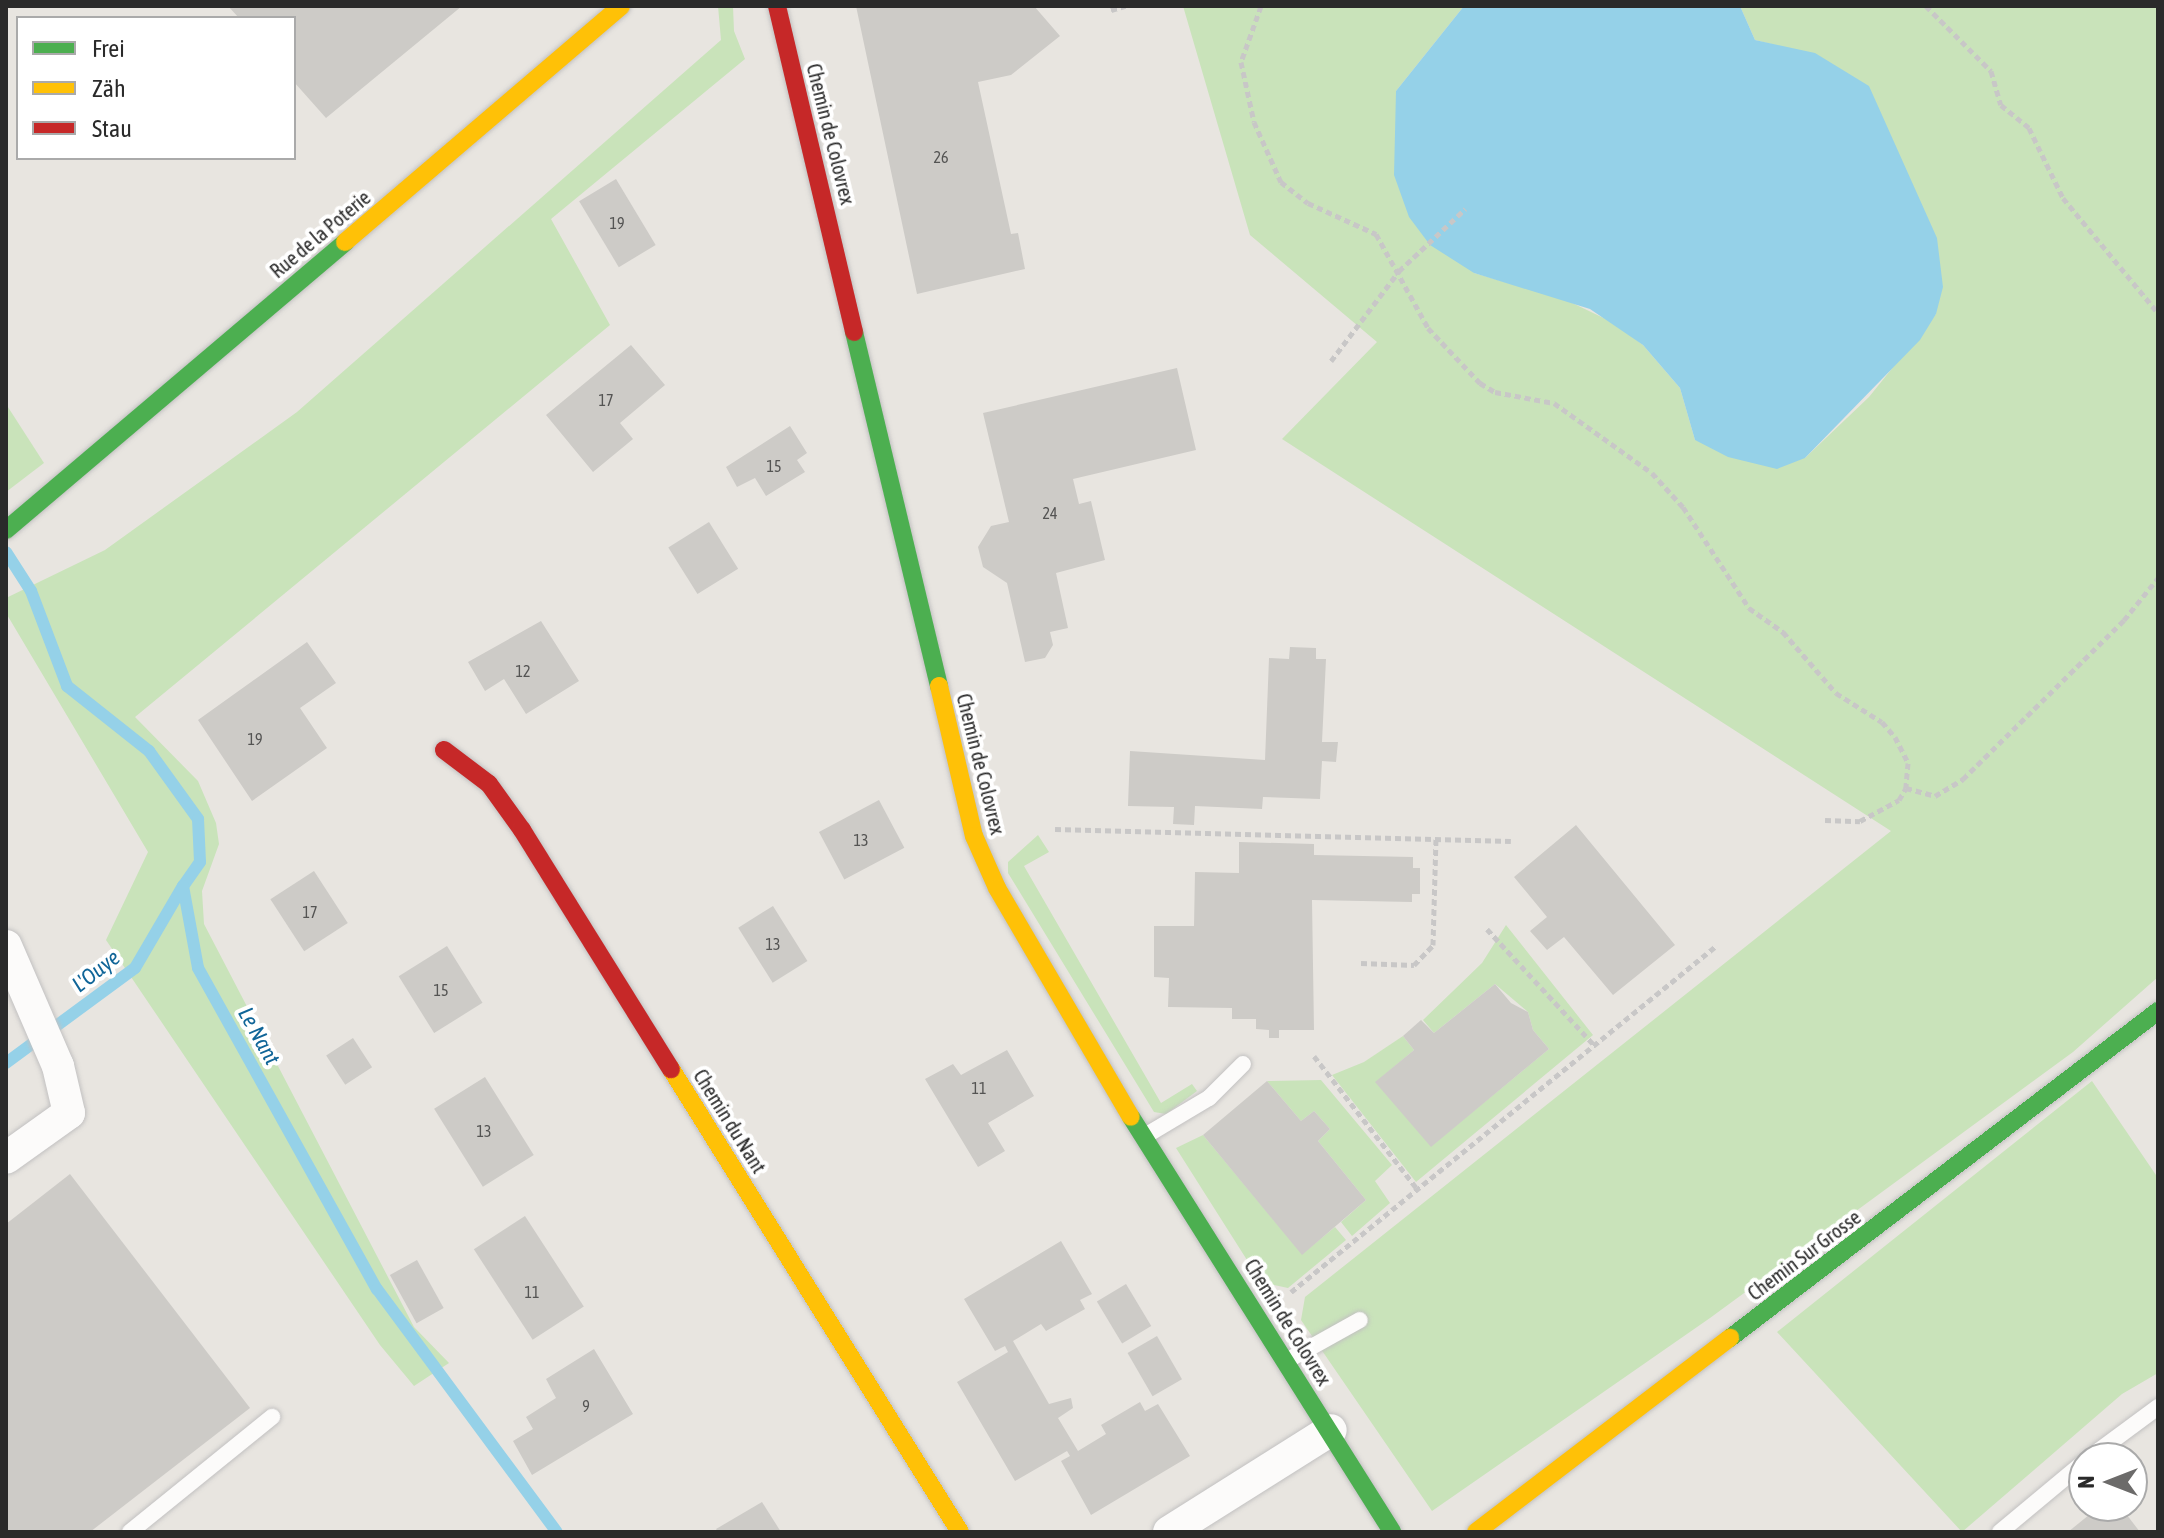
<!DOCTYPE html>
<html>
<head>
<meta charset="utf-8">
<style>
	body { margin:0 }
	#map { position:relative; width:2164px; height:1538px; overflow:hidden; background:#e8e5e0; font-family:"Asap Condensed",sans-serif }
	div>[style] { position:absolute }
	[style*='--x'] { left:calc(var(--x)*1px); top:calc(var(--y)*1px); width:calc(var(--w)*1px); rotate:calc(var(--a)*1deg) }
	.green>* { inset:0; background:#c9e3ba }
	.water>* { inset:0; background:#95d1e8 }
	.stream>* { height:12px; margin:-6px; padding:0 6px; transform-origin:6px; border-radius:6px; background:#95d1e8 }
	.building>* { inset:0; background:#cdcbc7; transform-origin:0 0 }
	.path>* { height:5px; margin-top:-2.5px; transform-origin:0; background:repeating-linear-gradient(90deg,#c8c7c7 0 6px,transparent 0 10px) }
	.roads { filter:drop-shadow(0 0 2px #c2c1c1) drop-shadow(0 0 2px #c2c1c1) }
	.lane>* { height:16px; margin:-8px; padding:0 8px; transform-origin:8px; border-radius:8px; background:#fcfbfa }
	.street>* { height:32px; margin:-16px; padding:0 16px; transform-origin:16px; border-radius:16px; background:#fcfbfa }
	.fast>* { height:18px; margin:-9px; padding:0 9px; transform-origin:9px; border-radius:9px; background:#4caf50 }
	.slow>* { height:18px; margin:-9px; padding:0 9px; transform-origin:9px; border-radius:9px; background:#ffc107 }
	.jam>* { height:18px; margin:-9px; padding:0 9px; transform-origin:9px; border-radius:9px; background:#c62828 }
	span { translate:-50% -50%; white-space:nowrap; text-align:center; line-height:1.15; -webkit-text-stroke:8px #fff; paint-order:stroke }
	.number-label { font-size:16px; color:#545453 }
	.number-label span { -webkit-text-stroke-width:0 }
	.street-label { font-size:20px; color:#2a2a2a }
	.water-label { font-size:22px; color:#106598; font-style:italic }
	.frame { position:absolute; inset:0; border:8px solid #2a2a2a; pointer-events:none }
	.legend { position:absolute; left:16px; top:16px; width:280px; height:144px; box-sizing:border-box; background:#fff; border:2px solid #aaa; margin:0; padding:10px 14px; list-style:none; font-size:24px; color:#2a2a2a }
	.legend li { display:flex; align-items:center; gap:16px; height:40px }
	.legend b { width:40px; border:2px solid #aaa }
	.north { position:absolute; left:2068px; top:1442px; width:80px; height:80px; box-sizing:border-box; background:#fff; border:2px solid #aaa; border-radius:50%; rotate:270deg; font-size:22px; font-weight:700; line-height:32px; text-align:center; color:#2a2a2a }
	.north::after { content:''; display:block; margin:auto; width:28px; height:36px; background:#6c6b6a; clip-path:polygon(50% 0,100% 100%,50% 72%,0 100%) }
</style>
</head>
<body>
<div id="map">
	<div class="green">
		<div style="clip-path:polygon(718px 6px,733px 6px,734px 31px,745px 59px,551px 219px,610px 325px,135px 717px,198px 781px,216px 823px,219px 844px,202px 891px,204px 924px,414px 1327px,449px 1363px,414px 1386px,380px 1345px,106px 940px,148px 852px,6px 613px,6px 598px,105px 550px,297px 412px,721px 40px)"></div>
		<div style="clip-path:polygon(1183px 6px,1464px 6px,1396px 91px,1474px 273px,1566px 300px,1614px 323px,1643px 345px,1680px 388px,1695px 440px,1805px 458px,1869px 397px,1936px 314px,1775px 45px,1755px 40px,1740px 6px,2158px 6px,2158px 977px,2073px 1052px,1710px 1318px,1432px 1511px,1301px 1320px,1305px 1297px,1891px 831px,1282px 439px,1377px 342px,1250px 235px)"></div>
		<div style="clip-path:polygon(6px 404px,44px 463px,6px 492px)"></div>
		<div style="clip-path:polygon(1038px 835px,1049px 852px,1024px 866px,1161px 1103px,1192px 1084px,1197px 1091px,1166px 1114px,1154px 1112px,1008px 873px,1008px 862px)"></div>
		<div style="clip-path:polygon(1506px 925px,1593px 1035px,1416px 1182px,1332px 1075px,1364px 1062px,1403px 1036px,1414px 1050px,1376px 1082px,1431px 1146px,1549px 1049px,1533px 1030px,1528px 1012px,1495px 984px,1434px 1033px,1423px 1020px,1482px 963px)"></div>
		<div style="clip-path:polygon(1321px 1080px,1392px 1165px,1375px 1181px,1390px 1203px,1352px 1236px,1341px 1222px,1366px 1200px,1318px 1141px,1330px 1129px,1314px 1111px,1301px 1121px,1267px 1081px)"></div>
		<div style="clip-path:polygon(2092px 1081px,2158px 1178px,2158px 1373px,2122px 1394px,1962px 1532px,1777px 1332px)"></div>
		<div style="clip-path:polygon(1203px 1135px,1302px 1254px,1335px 1227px,1346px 1240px,1288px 1288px,1274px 1285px,1266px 1290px,1176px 1148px)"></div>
	</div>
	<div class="water">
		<div style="clip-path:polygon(1464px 6px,1740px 6px,1755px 40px,1815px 53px,1869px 86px,1937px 238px,1943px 287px,1936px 314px,1920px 340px,1805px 458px,1777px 469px,1728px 457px,1695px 440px,1680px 388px,1643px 345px,1590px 309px,1474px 273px,1430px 245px,1409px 217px,1394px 175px,1396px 91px)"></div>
	</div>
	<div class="stream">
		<div style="--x:6;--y:552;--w:46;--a:57.3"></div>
		<div style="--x:31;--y:591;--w:102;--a:69.2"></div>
		<div style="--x:67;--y:686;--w:105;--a:38.4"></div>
		<div style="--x:149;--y:751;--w:84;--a:54.2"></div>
		<div style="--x:198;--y:819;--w:43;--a:87.3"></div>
		<div style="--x:200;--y:862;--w:29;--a:125"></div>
		<div style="--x:183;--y:886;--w:83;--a:79.6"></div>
		<div style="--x:198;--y:968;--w:368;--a:60.9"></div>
		<div style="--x:377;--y:1289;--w:302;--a:53.5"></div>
		<div style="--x:6;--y:1063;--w:160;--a:-36.4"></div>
		<div style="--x:135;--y:968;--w:95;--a:-59.7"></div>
	</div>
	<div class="building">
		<div style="clip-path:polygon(228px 6px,462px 6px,326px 118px,294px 82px,294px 18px,239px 18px)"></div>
		<div style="clip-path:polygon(856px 6px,1034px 6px,1060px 36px,1011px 75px,978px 82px,1011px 234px,1018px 233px,1025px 269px,917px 294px)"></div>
		<div style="left:616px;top:179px;width:77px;height:43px;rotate:59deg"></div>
		<div style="clip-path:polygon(631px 345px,665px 385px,620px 423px,633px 439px,593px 472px,546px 415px)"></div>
		<div style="clip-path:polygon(1177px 368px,1196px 450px,1073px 479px,1079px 504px,1091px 501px,1105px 560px,1056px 573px,1068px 628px,1050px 632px,1053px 645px,1045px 658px,1025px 662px,1007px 583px,983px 567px,978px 547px,991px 526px,1009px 522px,983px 413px)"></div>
		<div style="clip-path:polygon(790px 426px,807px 453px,797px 460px,805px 472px,766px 496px,755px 478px,737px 487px,726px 467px)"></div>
		<div style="left:709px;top:522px;width:55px;height:48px;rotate:58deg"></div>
		<div style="clip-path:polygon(541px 621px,579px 681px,526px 714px,504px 679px,485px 691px,468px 662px)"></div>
		<div style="clip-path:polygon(307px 642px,336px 683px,300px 708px,327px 748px,252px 801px,198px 720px)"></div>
		<div style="clip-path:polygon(1290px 647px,1316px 648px,1316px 659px,1326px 659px,1322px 742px,1338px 742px,1336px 762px,1322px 761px,1320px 799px,1263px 797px,1262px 809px,1195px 806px,1194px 825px,1173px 824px,1174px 807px,1128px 806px,1130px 751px,1265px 760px,1269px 658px,1289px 659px)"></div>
		<div style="left:879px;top:800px;width:54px;height:68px;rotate:62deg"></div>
		<div style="clip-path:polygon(1576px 825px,1675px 945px,1613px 995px,1564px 937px,1547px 950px,1530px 931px,1547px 917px,1514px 877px)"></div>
		<div style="clip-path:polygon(1239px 842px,1314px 844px,1314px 855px,1413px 857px,1413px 868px,1420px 868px,1420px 894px,1412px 894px,1412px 902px,1312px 900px,1314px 1030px,1279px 1030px,1279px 1038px,1269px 1038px,1269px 1030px,1256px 1029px,1256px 1019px,1232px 1019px,1232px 1008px,1168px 1007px,1169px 978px,1154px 977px,1154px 926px,1194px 926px,1195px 872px,1239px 873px)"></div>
		<div style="left:314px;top:871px;width:62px;height:52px;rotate:57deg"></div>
		<div style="left:773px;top:906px;width:65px;height:41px;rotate:58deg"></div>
		<div style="left:447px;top:946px;width:67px;height:57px;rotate:58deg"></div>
		<div style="clip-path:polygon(1495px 984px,1511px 1003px,1528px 1012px,1533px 1030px,1549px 1049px,1431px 1147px,1375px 1082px,1414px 1050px,1403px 1036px,1421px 1020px,1434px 1033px)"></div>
		<div style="left:353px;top:1038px;width:35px;height:32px;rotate:57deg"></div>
		<div style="clip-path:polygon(1007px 1050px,1034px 1096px,988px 1123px,1005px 1151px,978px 1167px,925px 1079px,953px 1064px,961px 1075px)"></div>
		<div style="left:485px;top:1077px;width:92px;height:60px;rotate:58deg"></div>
		<div style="clip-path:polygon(1267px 1081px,1301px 1121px,1314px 1111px,1330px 1129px,1318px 1141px,1366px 1200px,1302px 1255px,1203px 1135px)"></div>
		<div style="clip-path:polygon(70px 1174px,250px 1408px,90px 1532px,6px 1532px,6px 1224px)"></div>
		<div style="left:525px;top:1216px;width:108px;height:61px;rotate:57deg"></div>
		<div style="clip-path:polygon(1061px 1241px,1092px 1294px,1080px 1300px,1085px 1309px,1046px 1331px,1041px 1324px,1013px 1341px,1049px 1404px,1071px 1398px,1073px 1408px,1058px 1418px,1078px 1451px,1106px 1434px,1101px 1425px,1140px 1402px,1145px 1411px,1158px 1404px,1190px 1456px,1091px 1515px,1061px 1461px,1070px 1456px,1067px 1451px,1015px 1481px,957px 1382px,1008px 1352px,1005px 1346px,995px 1351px,964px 1299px)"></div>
		<div style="left:417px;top:1260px;width:55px;height:31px;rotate:61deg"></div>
		<div style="left:1126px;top:1284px;width:49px;height:34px;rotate:59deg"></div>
		<div style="left:1157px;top:1336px;width:50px;height:34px;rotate:60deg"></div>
		<div style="clip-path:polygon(594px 1349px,633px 1414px,532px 1475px,513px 1441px,533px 1429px,526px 1417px,556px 1398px,546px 1379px)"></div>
		<div style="clip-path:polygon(762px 1502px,781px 1532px,718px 1532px,716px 1529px)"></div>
		<div style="clip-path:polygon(2100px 1506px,2120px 1506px,2140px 1532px,2068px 1532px)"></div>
	</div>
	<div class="path">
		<div style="--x:1261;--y:6;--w:59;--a:109.7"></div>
		<div style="--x:1241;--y:62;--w:61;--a:77.8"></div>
		<div style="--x:1254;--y:122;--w:66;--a:65.8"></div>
		<div style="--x:1281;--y:182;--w:34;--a:38"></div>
		<div style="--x:1308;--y:203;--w:75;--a:24.5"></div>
		<div style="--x:1376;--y:234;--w:107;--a:61"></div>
		<div style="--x:1428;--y:328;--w:76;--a:46.6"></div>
		<div style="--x:1480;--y:383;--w:17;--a:31"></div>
		<div style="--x:1495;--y:392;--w:60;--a:10.6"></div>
		<div style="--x:1554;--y:403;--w:120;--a:35.5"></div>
		<div style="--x:1652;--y:473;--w:46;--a:47.6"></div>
		<div style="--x:1683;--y:507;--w:121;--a:56.8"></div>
		<div style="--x:1749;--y:608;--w:42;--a:35.2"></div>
		<div style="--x:1783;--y:632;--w:81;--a:49"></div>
		<div style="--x:1836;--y:693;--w:54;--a:32.2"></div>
		<div style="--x:1882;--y:722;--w:20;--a:49"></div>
		<div style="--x:1895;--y:737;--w:29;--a:63"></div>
		<div style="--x:1908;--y:763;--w:25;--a:95"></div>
		<div style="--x:1926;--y:6;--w:92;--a:45"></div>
		<div style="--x:1991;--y:71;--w:35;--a:74"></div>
		<div style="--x:2001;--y:105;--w:36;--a:39"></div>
		<div style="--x:2029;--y:128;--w:78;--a:64.1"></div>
		<div style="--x:2063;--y:198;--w:149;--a:50.4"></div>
		<div style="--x:1111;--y:10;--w:15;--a:-16"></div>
		<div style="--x:1331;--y:361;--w:113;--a:-52.9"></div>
		<div style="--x:1399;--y:271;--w:91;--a:-43.2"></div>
		<div style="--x:1825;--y:820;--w:35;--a:2"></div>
		<div style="--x:1860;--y:821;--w:44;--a:-28.3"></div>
		<div style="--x:1899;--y:800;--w:14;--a:-60"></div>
		<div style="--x:1906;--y:788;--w:30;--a:15"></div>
		<div style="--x:1935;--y:796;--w:33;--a:-31"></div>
		<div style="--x:1963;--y:779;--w:226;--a:-44.6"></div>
		<div style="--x:2124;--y:620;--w:54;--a:-51"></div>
		<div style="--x:1055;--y:829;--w:456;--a:1.5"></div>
		<div style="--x:1487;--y:929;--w:156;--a:47.3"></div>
		<div style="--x:1361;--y:963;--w:53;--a:2.2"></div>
		<div style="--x:1414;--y:965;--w:28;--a:-46"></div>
		<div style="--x:1433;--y:945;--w:106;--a:-88.4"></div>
		<div style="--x:1314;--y:1056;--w:170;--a:52.2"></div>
		<div style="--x:1291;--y:1292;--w:548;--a:-39.15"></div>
	</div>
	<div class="roads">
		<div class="lane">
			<div style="--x:1145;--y:1136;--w:74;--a:-30.7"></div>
			<div style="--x:1209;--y:1098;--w:48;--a:-45"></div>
			<div style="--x:1288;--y:1360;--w:82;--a:-29.1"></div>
			<div style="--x:2089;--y:1458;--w:86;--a:-36.5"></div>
			<div style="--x:130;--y:1532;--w:183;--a:-39"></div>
			<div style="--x:2000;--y:1532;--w:109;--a:-39.8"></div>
		</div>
		<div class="street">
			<div style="--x:6;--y:946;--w:131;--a:66.6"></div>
			<div style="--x:58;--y:1066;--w:48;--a:76.8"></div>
			<div style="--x:69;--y:1113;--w:77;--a:144.5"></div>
			<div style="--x:1169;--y:1532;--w:191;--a:-32.2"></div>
		</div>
		<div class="fast">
			<div style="--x:854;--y:332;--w:364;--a:76.5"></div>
			<div style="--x:6;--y:530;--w:445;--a:-40.3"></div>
			<div style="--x:1131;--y:1117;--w:490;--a:57.8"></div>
			<div style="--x:1730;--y:1338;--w:539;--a:-37.38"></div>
		</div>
		<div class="slow">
			<div style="--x:345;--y:242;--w:363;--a:-40.5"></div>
			<div style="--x:939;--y:686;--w:154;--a:76.9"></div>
			<div style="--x:974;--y:836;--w:57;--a:66.1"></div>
			<div style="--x:997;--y:888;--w:265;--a:59.7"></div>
			<div style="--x:671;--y:1069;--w:546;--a:58.03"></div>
			<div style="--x:1476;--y:1532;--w:320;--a:-37.4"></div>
		</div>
		<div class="jam">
			<div style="--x:777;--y:6;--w:335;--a:76.7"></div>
			<div style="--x:444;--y:750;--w:56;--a:37.1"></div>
			<div style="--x:489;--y:784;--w:57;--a:54.3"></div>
			<div style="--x:522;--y:830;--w:282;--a:58.1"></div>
		</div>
	</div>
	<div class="number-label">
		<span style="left:941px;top:157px">26</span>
		<span style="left:617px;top:223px">19</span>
		<span style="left:606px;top:400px">17</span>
		<span style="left:774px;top:466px">15</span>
		<span style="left:1050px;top:513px">24</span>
		<span style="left:523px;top:671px">12</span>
		<span style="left:255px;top:739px">19</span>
		<span style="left:861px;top:840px">13</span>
		<span style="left:310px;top:912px">17</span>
		<span style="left:773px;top:944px">13</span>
		<span style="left:441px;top:990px">15</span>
		<span style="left:979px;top:1088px">11</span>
		<span style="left:484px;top:1131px">13</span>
		<span style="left:532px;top:1292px">11</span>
		<span style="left:586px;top:1406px">9</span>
	</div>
	<div class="street-label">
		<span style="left:831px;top:134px;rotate:76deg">Chemin de Colovrex</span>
		<span style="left:320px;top:234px;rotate:-40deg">Rue de la Poterie</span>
		<span style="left:981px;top:764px;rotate:76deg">Chemin de Colovrex</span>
		<span style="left:730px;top:1121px;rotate:58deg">Chemin du Nant</span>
		<span style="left:1804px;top:1255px;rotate:-37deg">Chemin Sur Grosse</span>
		<span style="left:1288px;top:1322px;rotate:58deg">Chemin de Colovrex</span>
	</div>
	<div class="water-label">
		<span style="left:96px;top:971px;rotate:-38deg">L'Ouye</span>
		<span style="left:259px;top:1036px;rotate:61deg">Le Nant</span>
	</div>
	<div class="frame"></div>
	<ul class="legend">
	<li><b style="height:10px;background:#4caf50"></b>Frei</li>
	<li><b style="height:10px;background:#ffc107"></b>Zäh</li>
	<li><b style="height:10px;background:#c62828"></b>Stau</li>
	</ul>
	<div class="north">N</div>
</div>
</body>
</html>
